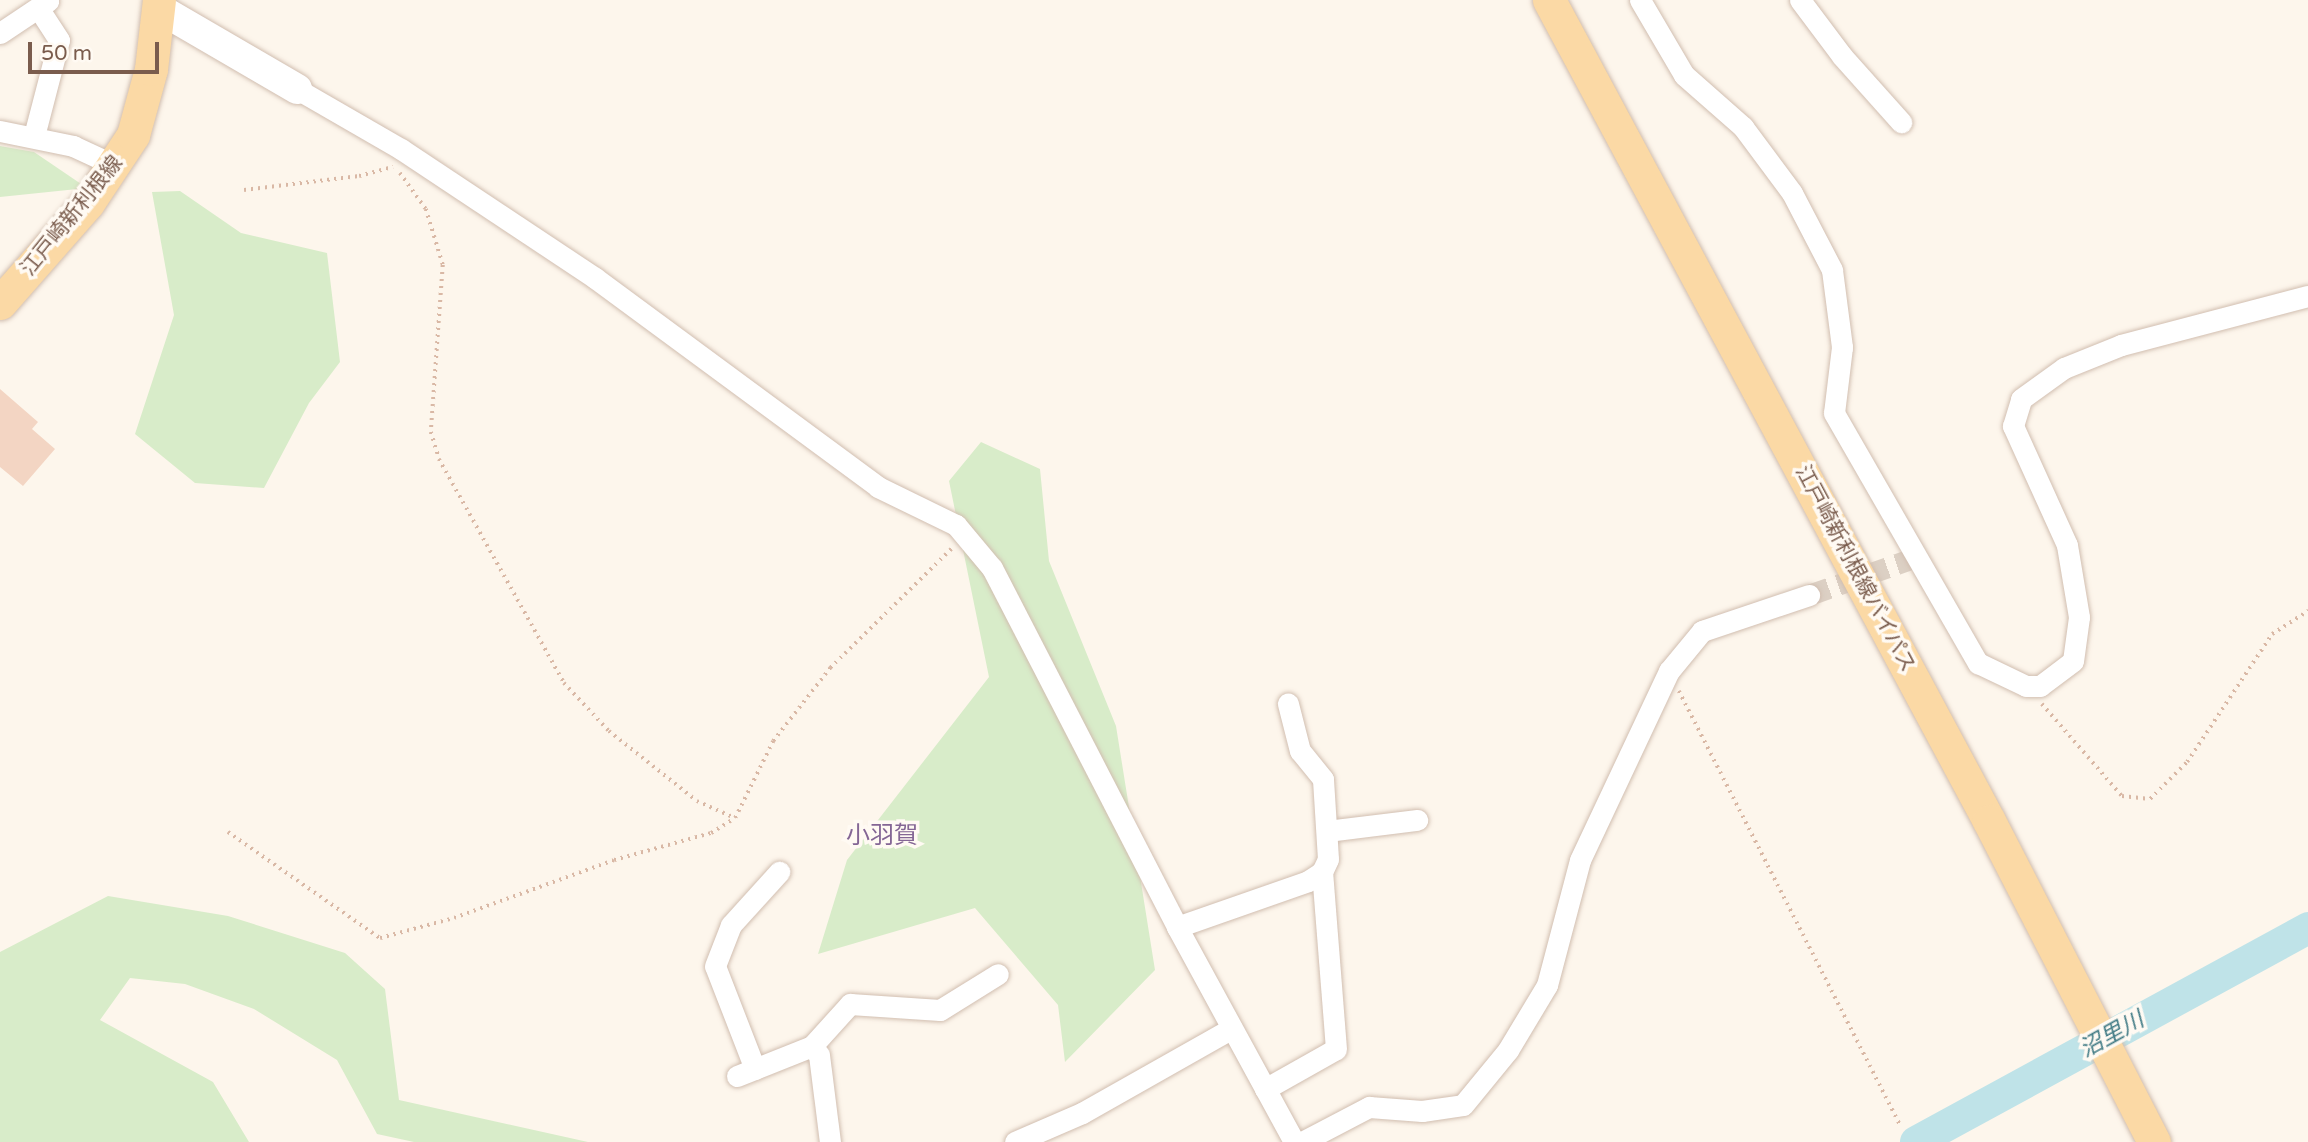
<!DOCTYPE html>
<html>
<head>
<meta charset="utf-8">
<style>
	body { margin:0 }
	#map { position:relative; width:2308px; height:1142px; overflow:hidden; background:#fdf6ec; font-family:"Varela Round","Noto Sans JP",sans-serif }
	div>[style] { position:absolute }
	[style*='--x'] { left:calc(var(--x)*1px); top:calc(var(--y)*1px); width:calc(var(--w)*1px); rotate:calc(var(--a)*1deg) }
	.green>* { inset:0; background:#d8ecc9 }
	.river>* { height:32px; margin:-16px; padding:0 16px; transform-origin:16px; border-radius:16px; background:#bfe3e8 }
	.building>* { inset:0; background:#f3d5c3 }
	.street-tunnel>* { height:21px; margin-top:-10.5px; transform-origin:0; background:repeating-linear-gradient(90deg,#dcd0c4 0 21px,transparent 0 31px) }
	.path>* { height:3.5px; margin-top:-1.75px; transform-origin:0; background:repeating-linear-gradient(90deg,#d9b8a5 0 2px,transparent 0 7px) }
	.roads { filter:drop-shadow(0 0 2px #d1beb0) drop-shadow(0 0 2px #d1beb0) }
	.street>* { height:21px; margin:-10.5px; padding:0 10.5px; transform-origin:10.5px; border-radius:10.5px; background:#fff }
	.secondary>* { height:30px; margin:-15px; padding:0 15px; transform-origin:15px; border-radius:15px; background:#fff }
	.primary>* { height:33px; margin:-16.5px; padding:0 16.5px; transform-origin:16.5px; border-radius:16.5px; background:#fbd9a5 }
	span { translate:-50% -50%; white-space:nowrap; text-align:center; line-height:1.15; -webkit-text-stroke:7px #fffaf3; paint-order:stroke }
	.street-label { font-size:21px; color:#7a5c4d }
	.water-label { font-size:23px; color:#437c86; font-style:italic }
	.quarter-label { font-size:24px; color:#846695 }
	.scale { position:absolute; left:28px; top:42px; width:131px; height:32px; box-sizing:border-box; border:4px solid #7a5c4d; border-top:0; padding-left:9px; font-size:21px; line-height:24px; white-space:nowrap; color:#7a5c4d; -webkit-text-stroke:5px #fffaf3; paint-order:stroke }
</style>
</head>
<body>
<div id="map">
	<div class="green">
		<div style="clip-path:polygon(0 146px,34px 152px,87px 188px,0 197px)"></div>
		<div style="clip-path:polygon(180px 191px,241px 233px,327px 253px,340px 362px,309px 403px,264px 488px,195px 483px,135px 434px,174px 315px,152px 192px)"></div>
		<div style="clip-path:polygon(981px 442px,1040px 469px,1049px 561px,1116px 726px,1155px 970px,1065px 1062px,1058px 1005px,975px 908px,818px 954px,847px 860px,989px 677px,949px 481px)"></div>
		<div style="clip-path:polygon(108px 896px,228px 916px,345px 953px,385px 989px,399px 1100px,588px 1142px,414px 1142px,377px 1134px,337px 1060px,254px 1009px,185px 984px,130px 978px,100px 1020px,213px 1082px,249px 1142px,0 1142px,0 952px)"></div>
	</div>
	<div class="river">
		<div style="--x:1916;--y:1142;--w:447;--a:-28.6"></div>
	</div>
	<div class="building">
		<div style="clip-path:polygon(0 389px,38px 422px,32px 429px,55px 449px,23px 486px,0 467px)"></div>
	</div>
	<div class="street-tunnel">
		<div style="--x:1809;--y:595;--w:114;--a:-19.4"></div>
	</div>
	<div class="path">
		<div style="--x:400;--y:173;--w:44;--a:54.2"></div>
		<div style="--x:426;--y:209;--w:59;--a:73.1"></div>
		<div style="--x:443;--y:265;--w:167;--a:94.1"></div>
		<div style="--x:431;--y:432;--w:28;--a:73"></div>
		<div style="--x:439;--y:459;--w:257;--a:60.8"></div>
		<div style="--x:564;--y:683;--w:66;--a:46.8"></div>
		<div style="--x:609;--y:731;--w:112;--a:38.5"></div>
		<div style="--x:697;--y:801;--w:42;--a:24.1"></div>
		<div style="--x:244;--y:190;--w:116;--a:-6.9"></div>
		<div style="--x:359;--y:176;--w:35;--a:-15"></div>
		<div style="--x:1679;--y:691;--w:488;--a:63"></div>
		<div style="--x:2042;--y:704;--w:122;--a:49"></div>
		<div style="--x:2122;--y:796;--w:28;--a:6"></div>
		<div style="--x:2150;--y:799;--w:52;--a:-45"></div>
		<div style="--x:2187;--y:762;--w:154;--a:-56.4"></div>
		<div style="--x:2272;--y:634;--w:43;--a:-32.6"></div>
		<div style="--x:228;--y:832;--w:185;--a:34.9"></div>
		<div style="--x:380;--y:938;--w:77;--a:-15.1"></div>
		<div style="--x:454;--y:918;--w:170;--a:-19.9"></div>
		<div style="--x:614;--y:860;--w:101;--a:-15.6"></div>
		<div style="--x:711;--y:833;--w:28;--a:-32"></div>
		<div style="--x:735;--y:818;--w:86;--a:-63.7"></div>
		<div style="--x:773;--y:741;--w:93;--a:-52"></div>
		<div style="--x:830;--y:668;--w:170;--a:-44.5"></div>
	</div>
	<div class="roads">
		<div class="street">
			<div style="--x:1640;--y:0;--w:87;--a:59.6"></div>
			<div style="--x:1684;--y:75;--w:79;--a:41.4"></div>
			<div style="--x:1743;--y:127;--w:82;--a:53.4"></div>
			<div style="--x:1792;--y:193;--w:87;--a:62.5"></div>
			<div style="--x:1832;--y:270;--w:78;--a:82.6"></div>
			<div style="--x:1842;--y:347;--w:66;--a:96.9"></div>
			<div style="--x:1834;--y:413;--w:289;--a:60.1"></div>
			<div style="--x:1978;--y:663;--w:53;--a:25.6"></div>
			<div style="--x:2026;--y:686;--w:14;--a:0"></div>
			<div style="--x:2040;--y:686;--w:41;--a:-37.1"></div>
			<div style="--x:2073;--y:661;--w:44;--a:-82.2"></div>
			<div style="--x:2079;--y:617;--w:73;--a:-99.5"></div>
			<div style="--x:2067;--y:545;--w:131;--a:-114.4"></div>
			<div style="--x:2013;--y:426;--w:28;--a:-73"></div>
			<div style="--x:2021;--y:399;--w:53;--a:-35.8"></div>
			<div style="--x:2064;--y:368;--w:61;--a:-22"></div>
			<div style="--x:2121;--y:345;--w:193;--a:-14.7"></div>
			<div style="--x:1800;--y:0;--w:70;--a:53.1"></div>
			<div style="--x:1842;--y:56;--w:89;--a:48.2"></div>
			<div style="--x:0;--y:33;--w:58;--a:-33.7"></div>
			<div style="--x:297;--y:89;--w:120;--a:30"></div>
			<div style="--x:401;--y:149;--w:233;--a:33.6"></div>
			<div style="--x:595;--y:278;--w:352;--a:36.4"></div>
			<div style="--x:878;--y:487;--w:87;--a:26"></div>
			<div style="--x:956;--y:525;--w:56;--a:50.1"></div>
			<div style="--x:992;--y:568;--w:404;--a:62.7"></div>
			<div style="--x:1177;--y:927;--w:245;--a:61.4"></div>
			<div style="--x:0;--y:131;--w:75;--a:11.6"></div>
			<div style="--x:73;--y:146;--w:47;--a:24.9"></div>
			<div style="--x:34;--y:136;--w:99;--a:-75.4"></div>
			<div style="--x:59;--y:40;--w:38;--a:-123"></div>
			<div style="--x:1327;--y:831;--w:91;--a:-7"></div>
			<div style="--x:1177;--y:927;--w:139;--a:-19.3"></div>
			<div style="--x:1308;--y:881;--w:17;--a:-33"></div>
			<div style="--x:1322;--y:872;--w:14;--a:-65"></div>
			<div style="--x:1328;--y:859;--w:80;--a:-93.6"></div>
			<div style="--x:1323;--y:779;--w:36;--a:-129"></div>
			<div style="--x:1300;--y:751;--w:49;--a:-104.3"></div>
			<div style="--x:812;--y:1046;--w:57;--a:-47.9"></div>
			<div style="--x:850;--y:1004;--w:90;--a:3.8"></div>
			<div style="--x:940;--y:1010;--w:68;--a:-31.8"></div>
			<div style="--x:755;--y:1069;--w:110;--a:-111.2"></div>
			<div style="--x:715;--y:966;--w:44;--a:-68.7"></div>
			<div style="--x:731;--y:925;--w:72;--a:-47.8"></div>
			<div style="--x:737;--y:1076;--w:81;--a:-21.8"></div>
			<div style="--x:812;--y:1046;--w:11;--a:52"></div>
			<div style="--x:819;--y:1055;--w:88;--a:82.8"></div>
			<div style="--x:1265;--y:1089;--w:81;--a:-29.4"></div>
			<div style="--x:1336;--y:1049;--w:178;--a:-94.5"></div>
			<div style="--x:1015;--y:1142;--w:73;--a:-23.4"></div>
			<div style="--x:1082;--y:1113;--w:172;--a:-29.5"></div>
			<div style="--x:1302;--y:1142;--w:76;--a:-27.6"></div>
			<div style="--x:1369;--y:1107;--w:53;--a:4.3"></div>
			<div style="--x:1422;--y:1111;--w:41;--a:-8.3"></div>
			<div style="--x:1463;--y:1105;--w:71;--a:-50.7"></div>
			<div style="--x:1508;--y:1050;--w:76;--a:-59"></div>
			<div style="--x:1547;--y:985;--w:129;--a:-75.2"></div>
			<div style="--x:1580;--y:860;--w:209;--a:-64.8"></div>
			<div style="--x:1669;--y:671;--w:52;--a:-50.5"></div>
			<div style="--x:1702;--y:631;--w:113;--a:-18.6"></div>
		</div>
		<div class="secondary">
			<div style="--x:158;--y:8;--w:161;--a:30.2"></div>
		</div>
		<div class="primary">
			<div style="--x:1549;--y:0;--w:931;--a:61.81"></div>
			<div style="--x:1989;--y:821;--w:361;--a:62.8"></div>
			<div style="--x:0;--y:303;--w:133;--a:-48.7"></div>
			<div style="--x:88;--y:203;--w:82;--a:-56.5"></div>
			<div style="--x:133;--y:135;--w:68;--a:-74.7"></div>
			<div style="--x:151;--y:69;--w:69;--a:-83.4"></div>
		</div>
	</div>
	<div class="street-label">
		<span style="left:72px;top:216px;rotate:-51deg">江戸崎新利根線</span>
		<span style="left:1855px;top:569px;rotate:62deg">江戸崎新利根線バイパス</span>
	</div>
	<div class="water-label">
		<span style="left:2112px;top:1035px;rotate:-29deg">沼里川</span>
	</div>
	<div class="quarter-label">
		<span style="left:882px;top:836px">小羽賀</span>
	</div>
	<div class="scale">50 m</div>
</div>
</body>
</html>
